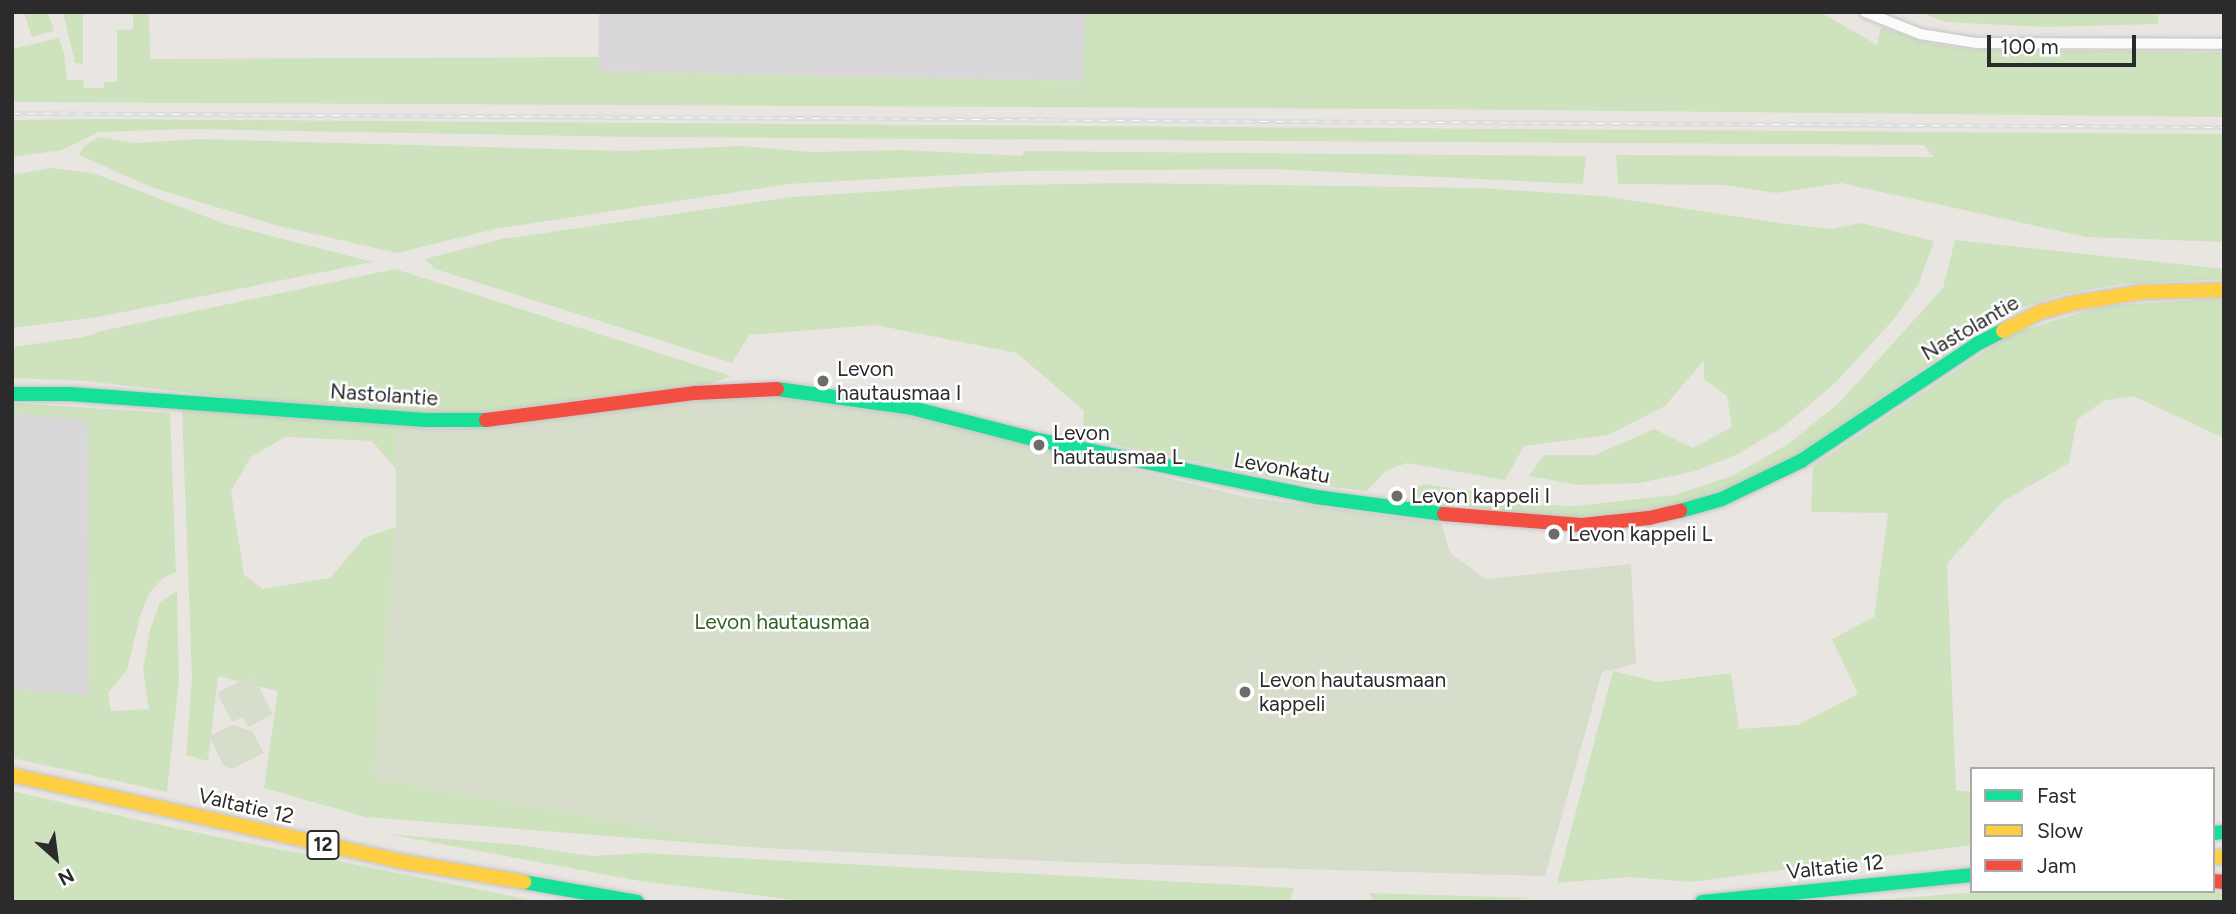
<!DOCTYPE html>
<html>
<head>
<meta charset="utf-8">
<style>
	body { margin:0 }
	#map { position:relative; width:2236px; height:914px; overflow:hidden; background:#e9e6e2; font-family:Figtree,sans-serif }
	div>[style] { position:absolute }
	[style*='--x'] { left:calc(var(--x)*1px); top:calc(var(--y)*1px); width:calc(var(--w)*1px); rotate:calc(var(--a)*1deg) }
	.industrial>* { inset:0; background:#d9d7d9 }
	.green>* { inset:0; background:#cee2be }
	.cemetery>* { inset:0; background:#d6ddca }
	.roads { filter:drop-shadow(0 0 2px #c5c4c4) drop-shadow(0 0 2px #c5c4c4) }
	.street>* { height:10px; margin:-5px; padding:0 5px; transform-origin:5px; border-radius:5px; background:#fcfbfb }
	.fast>* { height:14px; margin:-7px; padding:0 7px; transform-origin:7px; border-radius:7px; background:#16e098 }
	.slow>* { height:14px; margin:-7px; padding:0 7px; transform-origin:7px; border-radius:7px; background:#ffcf43 }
	.jam>* { height:14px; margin:-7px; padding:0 7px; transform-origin:7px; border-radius:7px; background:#f24e42 }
	.rail>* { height:5px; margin-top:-2.5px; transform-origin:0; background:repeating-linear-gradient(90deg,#fff 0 8px,#dededf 0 16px); box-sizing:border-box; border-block:2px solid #dededf }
	.dots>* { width:19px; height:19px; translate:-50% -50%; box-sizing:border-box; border:4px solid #fff; border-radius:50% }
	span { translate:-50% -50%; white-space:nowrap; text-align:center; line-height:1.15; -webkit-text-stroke:5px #fff; paint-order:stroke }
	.shield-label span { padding:2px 5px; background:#fff; border:2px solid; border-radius:5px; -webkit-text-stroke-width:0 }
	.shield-label { font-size:19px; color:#2b2b2b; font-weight:700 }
	.street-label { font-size:21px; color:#2b2b2b }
	.poi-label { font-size:21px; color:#2b2b2b }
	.left { translate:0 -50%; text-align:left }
	.park-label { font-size:21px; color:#326420 }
	.frame { position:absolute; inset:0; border:14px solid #2b2b2b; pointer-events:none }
	.legend { position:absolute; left:1970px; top:767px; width:245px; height:126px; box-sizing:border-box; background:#fff; border:2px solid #aaa; margin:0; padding:9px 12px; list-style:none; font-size:21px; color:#2b2b2b }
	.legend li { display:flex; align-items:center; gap:14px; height:35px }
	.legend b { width:35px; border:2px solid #aaa }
	.north { position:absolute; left:21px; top:823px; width:70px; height:70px; -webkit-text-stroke:5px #fff; paint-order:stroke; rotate:152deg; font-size:19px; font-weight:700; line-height:28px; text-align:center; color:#2b2b2b }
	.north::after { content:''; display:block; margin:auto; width:24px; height:32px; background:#2b2b2b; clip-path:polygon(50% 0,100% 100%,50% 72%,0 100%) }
	.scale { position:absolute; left:1987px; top:35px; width:149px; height:32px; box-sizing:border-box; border:4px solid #2b2b2b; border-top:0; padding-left:9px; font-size:21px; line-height:24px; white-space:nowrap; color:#2b2b2b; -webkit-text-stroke:5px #fff; paint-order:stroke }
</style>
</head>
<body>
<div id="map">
	<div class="industrial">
		<div style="clip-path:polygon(599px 12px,1084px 12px,1084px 81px,598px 71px)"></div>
		<div style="clip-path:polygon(12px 413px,87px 419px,89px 695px,20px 690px,12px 683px)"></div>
	</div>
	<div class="green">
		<div style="clip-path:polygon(24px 12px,48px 12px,54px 31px,32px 37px)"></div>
		<div style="clip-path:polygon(63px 12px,83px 12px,83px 64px,75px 63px)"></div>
		<div style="clip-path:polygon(133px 12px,149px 12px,150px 59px,599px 57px,598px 71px,1083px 81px,1084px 12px,1820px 12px,1877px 45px,1881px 27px,1929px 43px,1974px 50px,2224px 52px,2224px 117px,1417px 109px,12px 102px,12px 49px,59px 38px,64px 53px,67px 80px,83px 80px,84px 88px,104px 88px,104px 82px,117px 82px,117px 30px,133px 29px)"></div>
		<div style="clip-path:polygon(1920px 12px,2159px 12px,2158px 24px,2045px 27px,1945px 22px)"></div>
		<div style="clip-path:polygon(96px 119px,2224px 134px,2224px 242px,2086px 237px,1841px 183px,1776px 193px,1725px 185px,1618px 184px,1616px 155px,1934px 157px,1924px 145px,635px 137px,189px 129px,99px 132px,62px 150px,12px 157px,12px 120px)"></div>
		<div style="clip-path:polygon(99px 137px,135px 143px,199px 139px,624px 151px,742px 146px,810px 152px,903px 150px,1021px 156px,1026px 151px,1586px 156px,1583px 184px,1269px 169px,1023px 171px,788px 184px,495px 229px,397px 253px,275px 225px,151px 187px,79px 155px,84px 146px)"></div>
		<div style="clip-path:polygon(50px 168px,93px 173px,225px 224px,373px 262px,98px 317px,12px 328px,12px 175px)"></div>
		<div style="clip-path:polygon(1124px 183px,1479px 188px,1602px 196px,1786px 224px,1832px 229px,1861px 223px,1934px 241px,1919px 283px,1895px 318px,1834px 384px,1783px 427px,1738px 454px,1695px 471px,1640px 483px,1578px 485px,1529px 476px,1544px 455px,1595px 455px,1654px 429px,1693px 448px,1732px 427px,1727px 396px,1704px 379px,1704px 360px,1665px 406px,1608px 435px,1524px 446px,1505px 480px,1407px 463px,1387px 470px,1367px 491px,1304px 484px,1083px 438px,1084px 411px,1017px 353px,875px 325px,749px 335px,732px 363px,435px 269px,425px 259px,502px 239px,791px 197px,964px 186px)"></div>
		<div style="clip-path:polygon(1955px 240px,2224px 269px,2224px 279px,2121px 284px,2065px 294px,2013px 310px,1963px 341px,1797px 456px,1739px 485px,1682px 504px,1621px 516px,1563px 518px,1504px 513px,1410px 496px,1414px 488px,1424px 484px,1477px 492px,1522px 504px,1576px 506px,1674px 495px,1732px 476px,1788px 444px,1838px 404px,1943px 288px)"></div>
		<div style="clip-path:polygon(395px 269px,731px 376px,699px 388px,485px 414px,427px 414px,277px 403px,86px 381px,12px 378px,12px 347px,84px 337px,101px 331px)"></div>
		<div style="clip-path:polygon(2212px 299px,2224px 300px,2224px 438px,2133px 396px,2103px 401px,2077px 420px,2069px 463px,2002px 502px,1947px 564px,1956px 791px,1972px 791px,1972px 845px,1691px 882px,1629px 877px,1557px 883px,1613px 671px,1658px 682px,1731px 673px,1739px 729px,1798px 725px,1858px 694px,1832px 639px,1874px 617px,1888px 513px,1811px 512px,1813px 466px,2011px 334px,2103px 306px)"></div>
		<div style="clip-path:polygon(12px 403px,170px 413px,176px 572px,163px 578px,149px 594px,140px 616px,127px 670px,108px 693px,111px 711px,149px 709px,143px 670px,150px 630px,160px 602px,177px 591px,179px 680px,167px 792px,12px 758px,12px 683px,20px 690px,89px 694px,87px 420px,12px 413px)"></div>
		<div style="clip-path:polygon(182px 409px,396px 425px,396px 469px,372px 441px,285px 437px,251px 457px,231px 491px,244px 575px,263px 589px,330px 578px,364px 538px,396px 527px,374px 778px,763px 848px,365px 817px,264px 788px,278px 691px,218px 676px,208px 761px,186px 755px,192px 679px)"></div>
		<div style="clip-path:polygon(12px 791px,155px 824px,541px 902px,12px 902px)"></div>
		<div style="clip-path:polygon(387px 834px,520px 845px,591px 856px,643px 853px,1294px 888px,1290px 902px,810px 902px,640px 881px)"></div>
		<div style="clip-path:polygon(1991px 891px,2193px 891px,2224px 893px,2224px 902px,1850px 902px)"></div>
		<div style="clip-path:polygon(1369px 893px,1534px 898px,1495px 902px,1375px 902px)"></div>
	</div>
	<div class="cemetery">
		<div style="clip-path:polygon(779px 395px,916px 417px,1246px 497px,1441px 523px,1450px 553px,1486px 579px,1631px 564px,1636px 664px,1602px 672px,1545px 876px,1068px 862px,763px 848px,374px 778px,396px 527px,396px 425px,425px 429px,485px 427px,692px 400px)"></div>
		<div style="clip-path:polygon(253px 675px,273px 714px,248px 727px,243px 717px,232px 722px,217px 693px)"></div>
		<div style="clip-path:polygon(232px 725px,252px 731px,264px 753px,232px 769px,224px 766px,209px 736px)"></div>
	</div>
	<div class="roads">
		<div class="street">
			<div style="--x:1865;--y:12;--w:59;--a:21.8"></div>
			<div style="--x:1920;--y:34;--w:58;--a:9"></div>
			<div style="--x:1977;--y:43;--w:247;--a:0.2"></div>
		</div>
		<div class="fast">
			<div style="--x:777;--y:389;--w:136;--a:8"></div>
			<div style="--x:912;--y:408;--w:126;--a:14.3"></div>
			<div style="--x:1034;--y:439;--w:288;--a:11.6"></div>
			<div style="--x:1316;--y:497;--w:129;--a:7.6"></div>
			<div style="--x:12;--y:394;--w:58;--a:0"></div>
			<div style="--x:70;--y:394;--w:356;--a:4.2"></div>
			<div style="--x:425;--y:420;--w:61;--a:0"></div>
			<div style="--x:1680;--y:511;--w:44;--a:-15.9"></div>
			<div style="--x:1722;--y:499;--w:88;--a:-25.7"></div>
			<div style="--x:1801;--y:461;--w:211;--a:-33.6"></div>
			<div style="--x:1977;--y:344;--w:29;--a:-27"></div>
			<div style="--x:2213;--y:833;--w:11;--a:-5"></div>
			<div style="--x:524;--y:882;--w:115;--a:10"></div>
			<div style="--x:1702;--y:902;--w:271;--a:-5.7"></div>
		</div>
		<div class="slow">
			<div style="--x:2003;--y:331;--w:42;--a:-27.2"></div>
			<div style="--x:2040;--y:312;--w:35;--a:-15"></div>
			<div style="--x:2074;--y:303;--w:70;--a:-9.1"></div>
			<div style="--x:2143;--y:292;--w:81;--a:-1.4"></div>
			<div style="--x:12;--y:775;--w:396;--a:12.5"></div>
			<div style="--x:399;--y:861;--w:127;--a:9.5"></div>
			<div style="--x:2213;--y:857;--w:11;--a:0"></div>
		</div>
		<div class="jam">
			<div style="--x:486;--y:420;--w:211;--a:-7.4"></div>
			<div style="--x:695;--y:393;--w:82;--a:-2.8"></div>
			<div style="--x:1444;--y:514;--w:138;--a:4.6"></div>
			<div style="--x:1582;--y:525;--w:67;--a:-6"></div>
			<div style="--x:1649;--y:518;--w:32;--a:-13"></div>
			<div style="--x:2213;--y:881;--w:11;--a:5"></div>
		</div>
	</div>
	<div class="rail">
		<div style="--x:12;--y:113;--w:2212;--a:0.36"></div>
	</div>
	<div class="dots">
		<div style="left:823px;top:381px;background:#6e6c6b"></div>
		<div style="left:1039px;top:445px;background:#6e6c6b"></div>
		<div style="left:1397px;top:496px;background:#6e6c6b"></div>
		<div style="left:1554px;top:534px;background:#6e6c6b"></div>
		<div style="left:1245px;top:692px;background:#6e6c6b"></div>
	</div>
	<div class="shield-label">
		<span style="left:323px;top:845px">12</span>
	</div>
	<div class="street-label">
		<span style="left:1970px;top:328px;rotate:-30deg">Nastolantie</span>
		<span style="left:384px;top:395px;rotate:4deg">Nastolantie</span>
		<span style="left:1282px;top:468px;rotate:10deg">Levonkatu</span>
		<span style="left:246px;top:806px;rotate:13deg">Valtatie 12</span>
		<span style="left:1835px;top:867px;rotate:-6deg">Valtatie 12</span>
	</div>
	<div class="poi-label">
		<span class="left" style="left:837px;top:381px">Levon<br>hautausmaa I</span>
		<span class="left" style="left:1053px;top:445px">Levon<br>hautausmaa L</span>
		<span class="left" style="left:1411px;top:496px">Levon kappeli I</span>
		<span class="left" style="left:1568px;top:534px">Levon kappeli L</span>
		<span class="left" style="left:1259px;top:692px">Levon hautausmaan<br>kappeli</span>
	</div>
	<div class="park-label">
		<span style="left:782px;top:622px">Levon hautausmaa</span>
	</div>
	<div class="frame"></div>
	<ul class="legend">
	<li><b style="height:9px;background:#16e098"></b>Fast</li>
	<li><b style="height:9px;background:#ffcf43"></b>Slow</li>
	<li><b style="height:9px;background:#f24e42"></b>Jam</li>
	</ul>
	<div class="north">N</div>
	<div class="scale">100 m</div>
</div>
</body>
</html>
